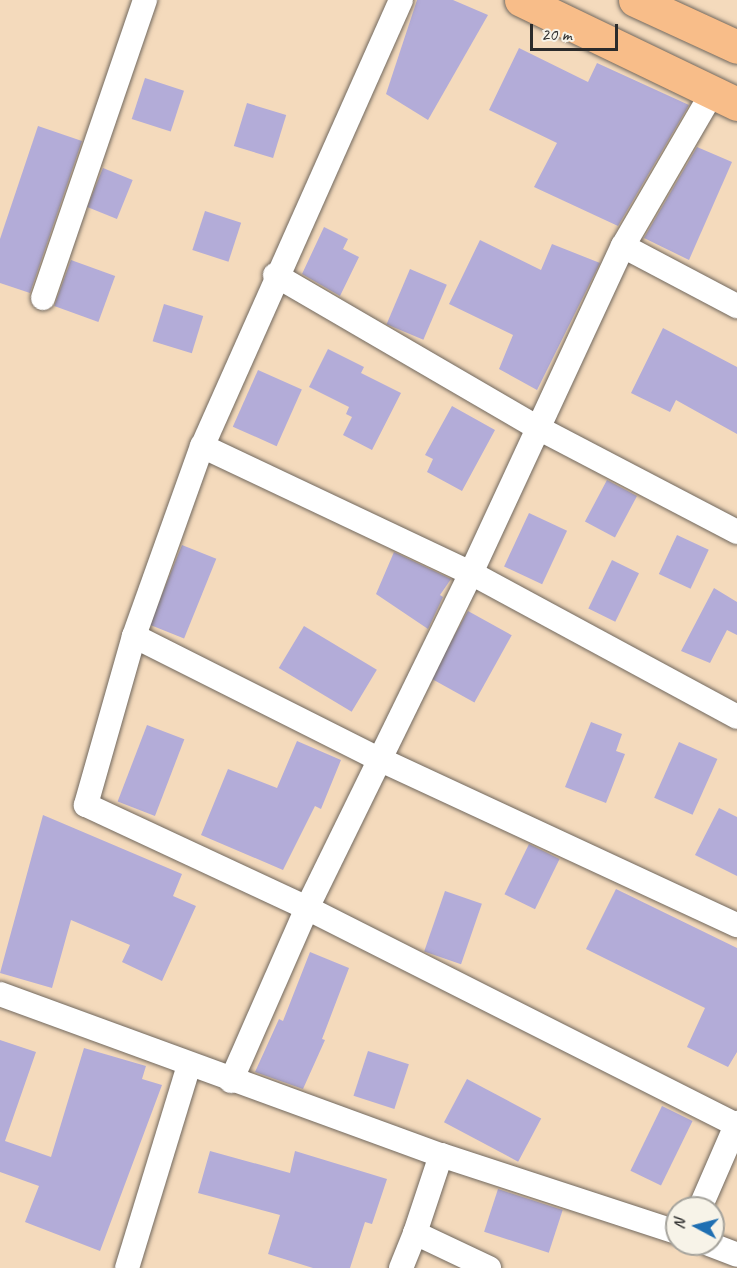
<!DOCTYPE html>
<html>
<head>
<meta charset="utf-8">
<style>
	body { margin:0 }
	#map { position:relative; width:737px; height:1268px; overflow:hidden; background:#f4dabc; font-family:Caveat,sans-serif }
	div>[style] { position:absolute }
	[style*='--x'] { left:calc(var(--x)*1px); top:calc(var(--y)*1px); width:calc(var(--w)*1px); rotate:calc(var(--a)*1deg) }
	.building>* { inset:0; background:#b3acd8; transform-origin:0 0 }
	.roads { filter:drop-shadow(0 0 2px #71685e) drop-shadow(0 0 2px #71685e) }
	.street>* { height:24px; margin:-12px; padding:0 12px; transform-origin:12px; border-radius:12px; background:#fff }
	.highway>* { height:33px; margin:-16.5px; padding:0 16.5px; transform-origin:16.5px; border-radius:16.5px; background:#f8bd89 }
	span { translate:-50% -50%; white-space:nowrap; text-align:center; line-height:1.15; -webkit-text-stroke:5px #f7f3e8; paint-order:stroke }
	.north { position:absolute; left:665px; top:1196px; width:60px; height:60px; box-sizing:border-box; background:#f7f3e8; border:2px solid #a5a39c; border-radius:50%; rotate:277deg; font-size:16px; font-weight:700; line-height:24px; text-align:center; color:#2b2b2b }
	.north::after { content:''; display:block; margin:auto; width:21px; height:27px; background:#1f6fb2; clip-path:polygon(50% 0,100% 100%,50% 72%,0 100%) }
	.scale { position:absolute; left:530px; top:24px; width:88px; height:27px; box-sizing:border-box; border:3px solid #2b2b2b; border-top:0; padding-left:8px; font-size:18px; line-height:21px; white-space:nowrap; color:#2b2b2b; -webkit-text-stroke:4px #f7f3e8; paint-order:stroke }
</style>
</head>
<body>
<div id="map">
	<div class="building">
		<div style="clip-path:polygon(417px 0,453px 0,488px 15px,428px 120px,386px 94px)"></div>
		<div style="clip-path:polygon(519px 48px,588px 82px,597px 63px,689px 105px,618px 226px,534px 187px,557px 143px,489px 110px)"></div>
		<div style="left:145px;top:78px;width:41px;height:43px;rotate:18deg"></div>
		<div style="left:247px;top:103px;width:41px;height:45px;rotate:17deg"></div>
		<div style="clip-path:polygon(38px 126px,82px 141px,30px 293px,0 283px,0 239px)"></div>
		<div style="clip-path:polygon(697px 147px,732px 162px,689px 260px,644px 238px)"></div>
		<div style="left:103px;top:168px;width:32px;height:42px;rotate:22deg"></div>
		<div style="left:205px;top:211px;width:38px;height:41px;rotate:18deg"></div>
		<div style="clip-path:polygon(324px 227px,348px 239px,343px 249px,359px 257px,340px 296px,302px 274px)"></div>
		<div style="clip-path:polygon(480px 240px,541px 270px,552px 244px,600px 263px,537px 390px,499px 369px,513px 335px,449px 304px)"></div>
		<div style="left:71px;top:260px;width:47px;height:49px;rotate:20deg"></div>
		<div style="left:410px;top:269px;width:40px;height:60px;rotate:23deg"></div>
		<div style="left:164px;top:304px;width:41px;height:39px;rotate:17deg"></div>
		<div style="clip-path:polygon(663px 328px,737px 367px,737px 434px,676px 400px,670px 412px,631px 393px)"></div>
		<div style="clip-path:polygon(328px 349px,364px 367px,361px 373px,401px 393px,372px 450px,343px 435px,352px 417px,346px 414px,349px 407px,309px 387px)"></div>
		<div style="left:258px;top:370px;width:48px;height:62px;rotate:24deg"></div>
		<div style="clip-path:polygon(452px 406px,495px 430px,462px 491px,427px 472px,433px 459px,425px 455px)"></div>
		<div style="left:607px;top:480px;width:34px;height:47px;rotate:28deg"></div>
		<div style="left:529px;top:513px;width:42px;height:59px;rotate:25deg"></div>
		<div style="left:677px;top:535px;width:35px;height:43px;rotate:25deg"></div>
		<div style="left:182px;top:545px;width:37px;height:86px;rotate:22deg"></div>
		<div style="clip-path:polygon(394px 552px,451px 579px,440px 595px,443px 597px,428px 629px,376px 594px)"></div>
		<div style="left:612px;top:560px;width:30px;height:54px;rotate:26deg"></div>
		<div style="clip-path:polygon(714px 588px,737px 602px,737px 635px,727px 630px,710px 663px,681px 651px)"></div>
		<div style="left:468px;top:611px;width:50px;height:77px;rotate:29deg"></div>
		<div style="left:304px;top:626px;width:85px;height:49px;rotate:31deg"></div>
		<div style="clip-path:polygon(591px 722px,622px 734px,616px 751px,625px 754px,606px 803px,565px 787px)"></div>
		<div style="left:147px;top:725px;width:40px;height:82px;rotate:21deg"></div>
		<div style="clip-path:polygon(297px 741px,341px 760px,321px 809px,315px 806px,283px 870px,201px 835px,228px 769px,277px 788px)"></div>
		<div style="left:679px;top:742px;width:42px;height:61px;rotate:24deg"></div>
		<div style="clip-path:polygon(719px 808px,737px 817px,737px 876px,695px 855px)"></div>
		<div style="clip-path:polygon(43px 815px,182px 874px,173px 896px,196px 906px,162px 981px,122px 962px,130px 945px,71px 920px,52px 988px,0 973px)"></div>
		<div style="left:529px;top:844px;width:34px;height:56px;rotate:26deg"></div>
		<div style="clip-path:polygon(616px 889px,737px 948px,737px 1052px,728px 1067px,687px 1047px,705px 1008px,586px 949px)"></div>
		<div style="left:445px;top:891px;width:39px;height:64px;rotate:19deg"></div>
		<div style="clip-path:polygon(310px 952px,349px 968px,322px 1039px,325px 1040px,303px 1089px,255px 1072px,279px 1019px,283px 1021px)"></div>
		<div style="clip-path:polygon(0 1040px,36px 1052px,5px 1141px,51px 1157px,84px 1048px,146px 1066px,142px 1079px,162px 1085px,100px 1251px,25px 1222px,39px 1186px,0 1172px)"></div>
		<div style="left:368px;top:1051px;width:43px;height:47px;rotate:18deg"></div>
		<div style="left:467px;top:1079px;width:84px;height:49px;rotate:28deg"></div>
		<div style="left:662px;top:1106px;width:34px;height:72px;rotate:26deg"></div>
		<div style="clip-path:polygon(210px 1151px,290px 1173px,295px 1151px,387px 1179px,372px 1224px,365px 1222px,350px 1268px,313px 1268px,268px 1254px,280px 1215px,198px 1193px)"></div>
		<div style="left:498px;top:1189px;width:68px;height:45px;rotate:18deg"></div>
	</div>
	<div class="roads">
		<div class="street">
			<div style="--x:401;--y:0;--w:488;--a:114"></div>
			<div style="--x:202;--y:446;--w:202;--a:109.7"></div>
			<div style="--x:134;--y:636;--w:176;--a:105.9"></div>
			<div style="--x:86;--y:805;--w:244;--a:25"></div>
			<div style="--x:307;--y:908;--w:481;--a:26.8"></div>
			<div style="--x:623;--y:246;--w:129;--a:27.8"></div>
			<div style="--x:275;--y:275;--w:306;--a:30.2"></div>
			<div style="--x:540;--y:429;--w:222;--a:27.6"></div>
			<div style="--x:43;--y:298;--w:315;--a:-71.1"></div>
			<div style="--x:202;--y:446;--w:297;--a:25.3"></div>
			<div style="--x:471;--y:573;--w:302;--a:28.4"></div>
			<div style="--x:134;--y:636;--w:274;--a:26.7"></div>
			<div style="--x:379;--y:759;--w:395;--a:24.9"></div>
			<div style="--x:0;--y:994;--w:469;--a:20.1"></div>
			<div style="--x:441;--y:1155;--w:248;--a:18.1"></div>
			<div style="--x:231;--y:1081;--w:189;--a:-66.3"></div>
			<div style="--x:307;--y:908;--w:373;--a:-63.9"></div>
			<div style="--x:471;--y:573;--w:361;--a:-65.1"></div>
			<div style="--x:623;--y:246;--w:175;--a:-59.8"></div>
			<div style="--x:441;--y:1155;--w:82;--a:108.4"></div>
			<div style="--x:415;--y:1233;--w:82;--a:25.3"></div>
			<div style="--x:700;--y:1208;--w:93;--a:-66.5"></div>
			<div style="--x:709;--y:1244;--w:30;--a:21"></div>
			<div style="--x:127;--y:1268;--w:212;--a:-73"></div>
			<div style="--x:401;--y:1268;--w:38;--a:-68"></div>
		</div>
		<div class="highway">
			<div style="--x:521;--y:0;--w:240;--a:25.7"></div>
			<div style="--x:635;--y:0;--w:112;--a:24.7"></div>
		</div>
	</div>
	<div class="north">N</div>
	<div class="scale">20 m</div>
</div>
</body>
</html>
